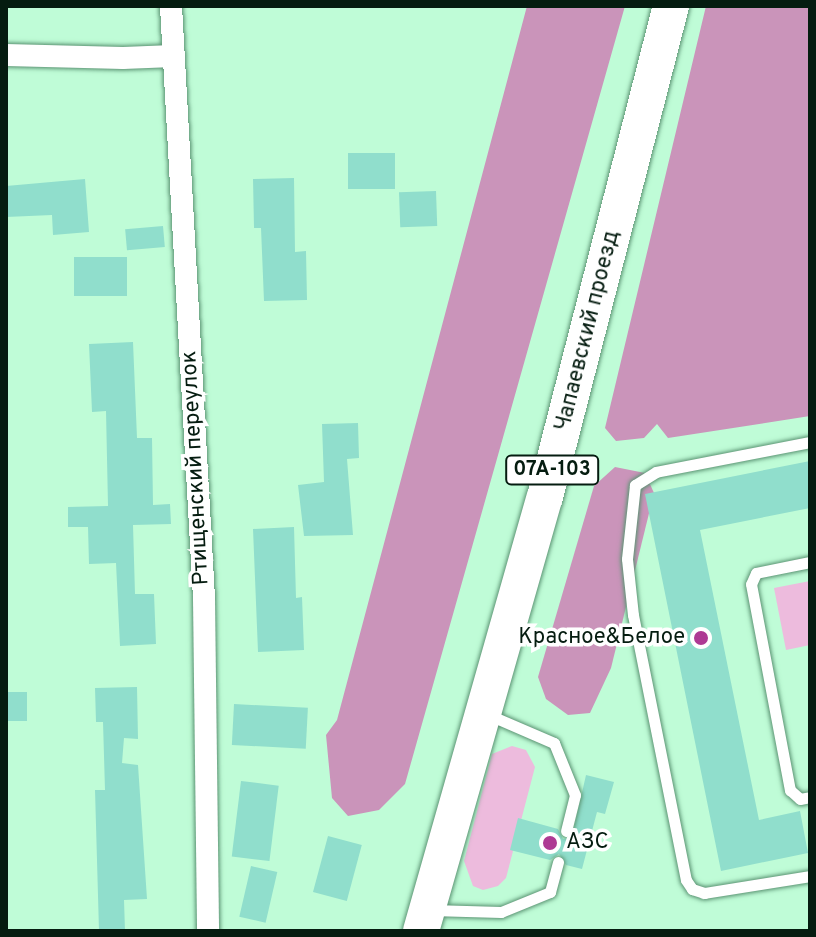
<!DOCTYPE html>
<html>
<head>
<meta charset="utf-8">
<style>
	body { margin:0 }
	#map { position:relative; width:816px; height:937px; overflow:hidden; background:#bffcd7; font-family:Overpass,sans-serif }
	div>[style] { position:absolute }
	[style*='--x'] { left:calc(var(--x)*1px); top:calc(var(--y)*1px); width:calc(var(--w)*1px); rotate:calc(var(--a)*1deg) }
	.green>* { inset:0; background:#edbbdd }
	.forest>* { inset:0; background:#ca94ba }
	.building>* { inset:0; background:#90decc; transform-origin:0 0 }
	.roads { filter:drop-shadow(0 0 2px #5b9473) drop-shadow(0 0 2px #5b9473) }
	.lane>* { height:11px; margin:-5.5px; padding:0 5.5px; transform-origin:5.5px; border-radius:5.5px; background:#fff }
	.street>* { height:22px; margin:-11px; padding:0 11px; transform-origin:11px; border-radius:11px; background:#fff }
	.primary>* { height:36px; margin:-18px; padding:0 18px; transform-origin:18px; border-radius:18px; background:#fff }
	.dots>* { width:22px; height:22px; translate:-50% -50%; box-sizing:border-box; border:4px solid #fff; border-radius:50% }
	span { translate:-50% -50%; white-space:nowrap; text-align:center; line-height:1.15; -webkit-text-stroke:7px #fff; paint-order:stroke }
	.shield-label span { padding:2px 6px; background:#fff; border:2px solid; border-radius:6px; -webkit-text-stroke-width:0 }
	.shield-label { font-size:20px; color:#051c10; font-weight:700 }
	.street-label { font-size:22px; color:#051c10 }
	.poi-label { font-size:22px; color:#051c10 }
	.right { translate:-100% -50%; text-align:right }
	.left { translate:0 -50%; text-align:left }
	.frame { position:absolute; inset:0; border:8px solid #051c10; pointer-events:none }
</style>
</head>
<body>
<div id="map">
	<div class="green">
		<div style="clip-path:polygon(810px 581px,810px 645px,786px 650px,774px 588px)"></div>
		<div style="clip-path:polygon(512px 746px,526px 750px,535px 767px,506px 878px,498px 886px,483px 890px,473px 886px,464px 861px,492px 754px)"></div>
	</div>
	<div class="forest">
		<div style="clip-path:polygon(527px 6px,625px 6px,405px 784px,379px 810px,348px 816px,332px 798px,326px 735px,337px 720px)"></div>
		<div style="clip-path:polygon(706px 6px,810px 6px,810px 416px,668px 438px,657px 424px,644px 438px,616px 441px,605px 428px)"></div>
		<div style="clip-path:polygon(615px 467px,645px 473px,654px 493px,611px 668px,590px 713px,568px 715px,546px 699px,538px 677px,594px 486px)"></div>
	</div>
	<div class="building">
		<div style="left:395px;top:153px;width:36px;height:47px;rotate:90deg"></div>
		<div style="clip-path:polygon(294px 178px,295px 252px,306px 251px,307px 300px,264px 301px,261px 228px,254px 228px,253px 179px)"></div>
		<div style="clip-path:polygon(85px 179px,89px 232px,53px 235px,52px 215px,6px 217px,6px 186px)"></div>
		<div style="left:436px;top:191px;width:35px;height:37px;rotate:88deg"></div>
		<div style="left:163px;top:226px;width:21px;height:38px;rotate:85deg"></div>
		<div style="left:127px;top:257px;width:39px;height:53px;rotate:90deg"></div>
		<div style="clip-path:polygon(133px 342px,137px 438px,152px 438px,153px 505px,170px 504px,171px 524px,133px 525px,135px 594px,154px 594px,156px 644px,120px 646px,116px 563px,89px 564px,88px 527px,68px 527px,68px 507px,108px 506px,106px 411px,92px 412px,89px 344px)"></div>
		<div style="clip-path:polygon(358px 423px,359px 458px,347px 459px,353px 535px,304px 536px,298px 485px,324px 482px,322px 424px)"></div>
		<div style="clip-path:polygon(810px 461px,810px 508px,700px 530px,759px 820px,800px 811px,808px 853px,721px 871px,645px 494px)"></div>
		<div style="clip-path:polygon(294px 527px,296px 598px,302px 597px,304px 650px,258px 652px,253px 529px)"></div>
		<div style="clip-path:polygon(137px 687px,138px 739px,124px 738px,122px 763px,138px 765px,147px 899px,124px 900px,125px 931px,99px 931px,95px 790px,105px 790px,103px 722px,96px 722px,95px 688px)"></div>
		<div style="left:27px;top:692px;width:29px;height:21px;rotate:90deg"></div>
		<div style="left:234px;top:704px;width:74px;height:41px;rotate:3deg"></div>
		<div style="clip-path:polygon(586px 775px,614px 782px,605px 814px,597px 812px,582px 869px,566px 865px,559px 854px,550px 860px,510px 850px,518px 818px,558px 829px,563px 839px,572px 837px)"></div>
		<div style="left:241px;top:781px;width:38px;height:76px;rotate:7deg"></div>
		<div style="left:328px;top:836px;width:35px;height:58px;rotate:15deg"></div>
		<div style="left:251px;top:866px;width:27px;height:52px;rotate:13deg"></div>
	</div>
	<div class="roads">
		<div class="lane">
			<div style="--x:810;--y:442;--w:157;--a:169"></div>
			<div style="--x:656;--y:472;--w:25;--a:148"></div>
			<div style="--x:635;--y:485;--w:74;--a:96.2"></div>
			<div style="--x:627;--y:559;--w:56;--a:83.9"></div>
			<div style="--x:633;--y:615;--w:270;--a:78.7"></div>
			<div style="--x:686;--y:880;--w:11;--a:56"></div>
			<div style="--x:692;--y:889;--w:13;--a:18"></div>
			<div style="--x:704;--y:893;--w:107;--a:-9.1"></div>
			<div style="--x:810;--y:562;--w:55;--a:168.5"></div>
			<div style="--x:756;--y:573;--w:12;--a:114"></div>
			<div style="--x:751;--y:584;--w:210;--a:79.3"></div>
			<div style="--x:790;--y:790;--w:13;--a:42"></div>
			<div style="--x:800;--y:799;--w:10;--a:-11"></div>
			<div style="--x:489;--y:715;--w:71;--a:23.3"></div>
			<div style="--x:554;--y:743;--w:56;--a:68"></div>
			<div style="--x:575;--y:795;--w:37;--a:104"></div>
			<div style="--x:431;--y:910;--w:70;--a:1.6"></div>
			<div style="--x:501;--y:912;--w:53;--a:-22.2"></div>
			<div style="--x:550;--y:892;--w:31;--a:-75"></div>
		</div>
		<div class="street">
			<div style="--x:171;--y:6;--w:593;--a:86.81"></div>
			<div style="--x:204;--y:598;--w:333;--a:89.3"></div>
			<div style="--x:6;--y:55;--w:117;--a:1.5"></div>
			<div style="--x:123;--y:58;--w:50;--a:-2.3"></div>
		</div>
		<div class="primary">
			<div style="--x:421;--y:931;--w:451;--a:-74.1"></div>
			<div style="--x:545;--y:497;--w:507;--a:-75.61"></div>
		</div>
	</div>
	<div class="dots">
		<div style="left:701px;top:638px;background:#ae3a94"></div>
		<div style="left:550px;top:843px;background:#ae3a94"></div>
	</div>
	<div class="shield-label">
		<span style="left:552px;top:470px">07А-103</span>
	</div>
	<div class="street-label">
		<span style="left:588px;top:331px;rotate:-76deg">Чапаевский проезд</span>
		<span style="left:196px;top:468px;rotate:-93deg">Ртищенский переулок</span>
	</div>
	<div class="poi-label">
		<span class="right" style="left:685px;top:638px">Красное&amp;Белое</span>
		<span class="left" style="left:566px;top:843px">АЗС</span>
	</div>
	<div class="frame"></div>
</div>
</body>
</html>
